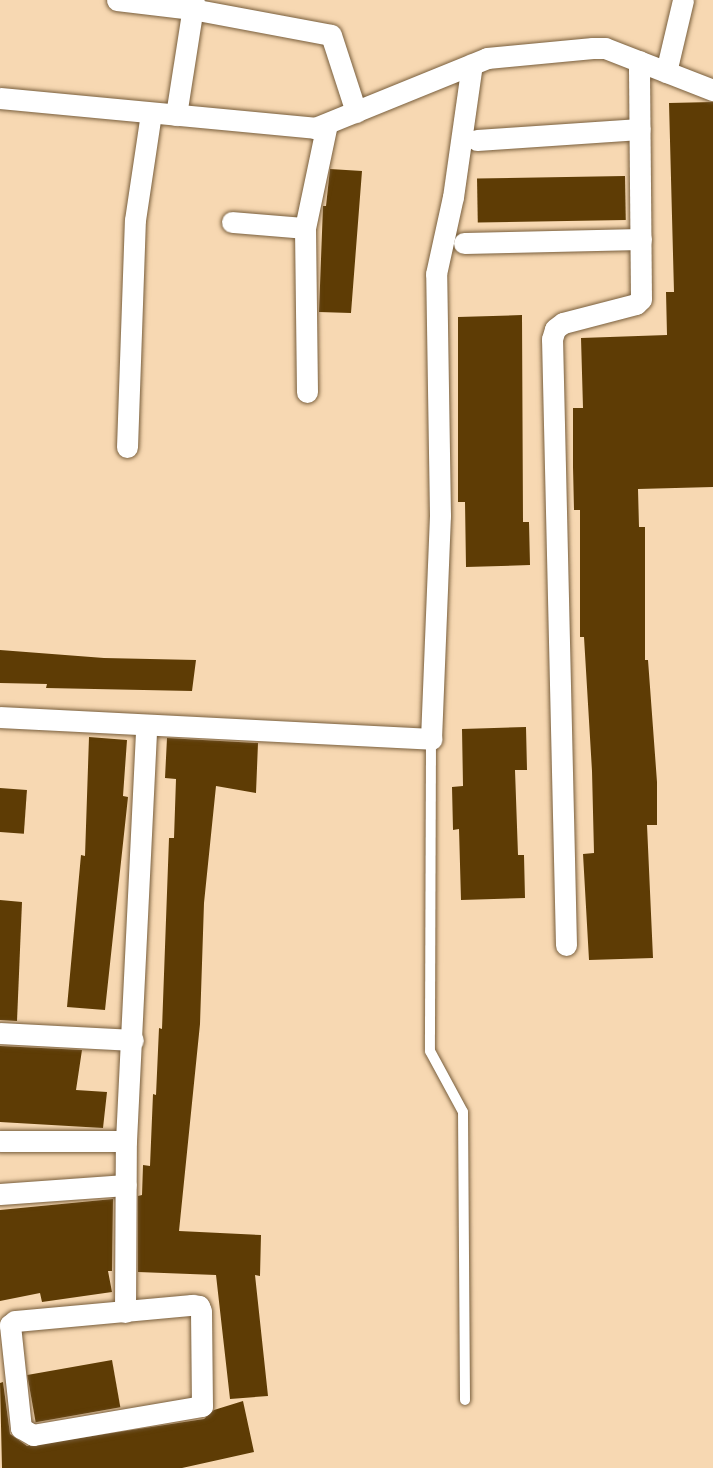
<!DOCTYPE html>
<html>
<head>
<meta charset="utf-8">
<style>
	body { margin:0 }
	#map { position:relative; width:713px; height:1468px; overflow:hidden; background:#f7d8b2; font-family:Inter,sans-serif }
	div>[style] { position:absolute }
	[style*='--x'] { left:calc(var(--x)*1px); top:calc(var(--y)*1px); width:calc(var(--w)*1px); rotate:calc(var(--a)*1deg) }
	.building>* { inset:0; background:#5e3c05; transform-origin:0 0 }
	.roads { filter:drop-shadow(0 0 2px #785e3c) drop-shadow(0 0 2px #785e3c) }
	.service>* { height:10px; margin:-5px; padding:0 5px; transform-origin:5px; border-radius:5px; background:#fff }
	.minor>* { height:21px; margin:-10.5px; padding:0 10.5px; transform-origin:10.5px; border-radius:10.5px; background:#fff }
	span { translate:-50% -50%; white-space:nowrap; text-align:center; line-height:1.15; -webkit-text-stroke:6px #f7d8b2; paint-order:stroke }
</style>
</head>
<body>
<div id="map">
	<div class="building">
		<div style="clip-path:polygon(713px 102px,713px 487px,638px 489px,639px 527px,645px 527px,645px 660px,648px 660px,657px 782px,657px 825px,647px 825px,653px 958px,589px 960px,583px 854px,594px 853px,592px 771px,584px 637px,580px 637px,580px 510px,574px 510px,573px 467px,573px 408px,583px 408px,581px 338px,667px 335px,666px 292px,674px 292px,669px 103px)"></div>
		<div style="clip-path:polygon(330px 169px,362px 171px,351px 313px,319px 312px,323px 206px,326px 206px)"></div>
		<div style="left:625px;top:176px;width:44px;height:148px;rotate:89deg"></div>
		<div style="clip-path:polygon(522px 315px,523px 522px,529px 522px,530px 565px,466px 567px,465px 502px,458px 502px,458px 317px)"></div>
		<div style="clip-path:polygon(0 650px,104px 658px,196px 660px,192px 691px,46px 688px,47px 684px,0 683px)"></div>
		<div style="clip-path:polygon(526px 727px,527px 770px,515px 770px,518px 855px,524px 855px,525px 898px,461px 900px,459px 829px,453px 830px,452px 787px,463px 786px,462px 729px)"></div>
		<div style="clip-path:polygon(89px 737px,127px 740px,123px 796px,128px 797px,105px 1010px,67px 1007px,81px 855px,85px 856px)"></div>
		<div style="clip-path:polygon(167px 738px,258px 743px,256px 793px,216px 786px,204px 903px,200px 1024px,179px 1231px,261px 1235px,260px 1276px,255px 1275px,268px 1396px,230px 1399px,216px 1275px,138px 1272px,138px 1196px,142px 1195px,143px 1165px,150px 1166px,153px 1094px,156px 1095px,159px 1028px,162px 1029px,169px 838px,174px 838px,176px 779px,165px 778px)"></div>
		<div style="left:0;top:788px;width:27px;height:44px;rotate:4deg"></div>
		<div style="clip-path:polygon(0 900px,22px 902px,17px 1021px,0 1020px)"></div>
		<div style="clip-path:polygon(0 1046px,82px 1050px,76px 1090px,107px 1092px,103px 1128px,0 1122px)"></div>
		<div style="clip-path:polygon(113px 1199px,112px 1271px,108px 1271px,112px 1292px,42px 1302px,40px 1293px,0 1301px,0 1210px)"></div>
		<div style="left:112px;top:1360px;width:48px;height:86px;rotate:80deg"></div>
		<div style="clip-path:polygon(3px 1382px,10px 1434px,27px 1446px,204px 1419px,214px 1410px,243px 1401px,254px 1452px,182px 1468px,2px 1468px,0 1383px)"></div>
	</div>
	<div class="roads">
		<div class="service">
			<div style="--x:431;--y:739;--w:312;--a:90.2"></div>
			<div style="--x:430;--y:1051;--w:69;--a:61.6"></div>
			<div style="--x:463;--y:1112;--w:288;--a:89.6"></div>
		</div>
		<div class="minor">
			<div style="--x:117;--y:0;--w:76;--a:6.8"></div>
			<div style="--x:192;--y:9;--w:141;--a:10.6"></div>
			<div style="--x:331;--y:35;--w:81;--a:72"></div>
			<div style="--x:666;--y:72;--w:74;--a:-76.7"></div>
			<div style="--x:0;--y:98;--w:316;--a:5.4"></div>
			<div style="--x:315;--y:128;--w:186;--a:-22.1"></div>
			<div style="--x:487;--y:58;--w:106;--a:-5.4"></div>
			<div style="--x:593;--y:48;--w:12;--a:0"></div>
			<div style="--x:605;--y:48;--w:116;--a:21.3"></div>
			<div style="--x:176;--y:115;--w:116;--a:-81.1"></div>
			<div style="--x:477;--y:140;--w:163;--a:-3.9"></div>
			<div style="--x:232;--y:222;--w:73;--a:4.7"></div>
			<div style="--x:464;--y:243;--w:177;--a:-1.3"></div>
			<div style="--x:307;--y:392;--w:164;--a:-90.7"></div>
			<div style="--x:305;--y:228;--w:106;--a:-78.1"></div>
			<div style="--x:127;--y:447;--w:227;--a:-88"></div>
			<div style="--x:135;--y:220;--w:108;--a:-81.5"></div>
			<div style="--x:0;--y:717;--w:432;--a:2.9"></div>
			<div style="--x:431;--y:739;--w:223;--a:-87.7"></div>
			<div style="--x:440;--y:516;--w:242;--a:-90.9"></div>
			<div style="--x:436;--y:274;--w:79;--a:-77.6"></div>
			<div style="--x:453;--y:197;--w:134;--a:-81.9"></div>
			<div style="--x:566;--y:945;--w:606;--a:-91.32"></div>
			<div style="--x:552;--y:339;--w:10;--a:-73"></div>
			<div style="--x:555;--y:329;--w:10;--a:-37"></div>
			<div style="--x:563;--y:323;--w:75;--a:-14.6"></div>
			<div style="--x:636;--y:304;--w:7;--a:-45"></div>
			<div style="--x:641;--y:299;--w:238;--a:-90.5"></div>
			<div style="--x:0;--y:1033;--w:133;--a:3"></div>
			<div style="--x:0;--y:1141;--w:126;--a:0"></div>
			<div style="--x:0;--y:1194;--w:126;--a:-4.1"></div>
			<div style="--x:192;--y:1305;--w:7;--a:8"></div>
			<div style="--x:199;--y:1306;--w:5;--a:68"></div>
			<div style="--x:201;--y:1311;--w:95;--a:89.4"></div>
			<div style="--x:202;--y:1406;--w:171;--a:170.3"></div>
			<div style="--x:33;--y:1435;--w:14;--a:-150"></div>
			<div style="--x:21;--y:1428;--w:104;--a:-96.1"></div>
			<div style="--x:10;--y:1325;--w:6;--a:-39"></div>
			<div style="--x:15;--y:1321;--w:178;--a:-5.2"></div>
			<div style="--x:125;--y:1312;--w:171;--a:-89.7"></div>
			<div style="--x:126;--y:1141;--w:416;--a:-87.2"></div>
		</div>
	</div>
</div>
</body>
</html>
